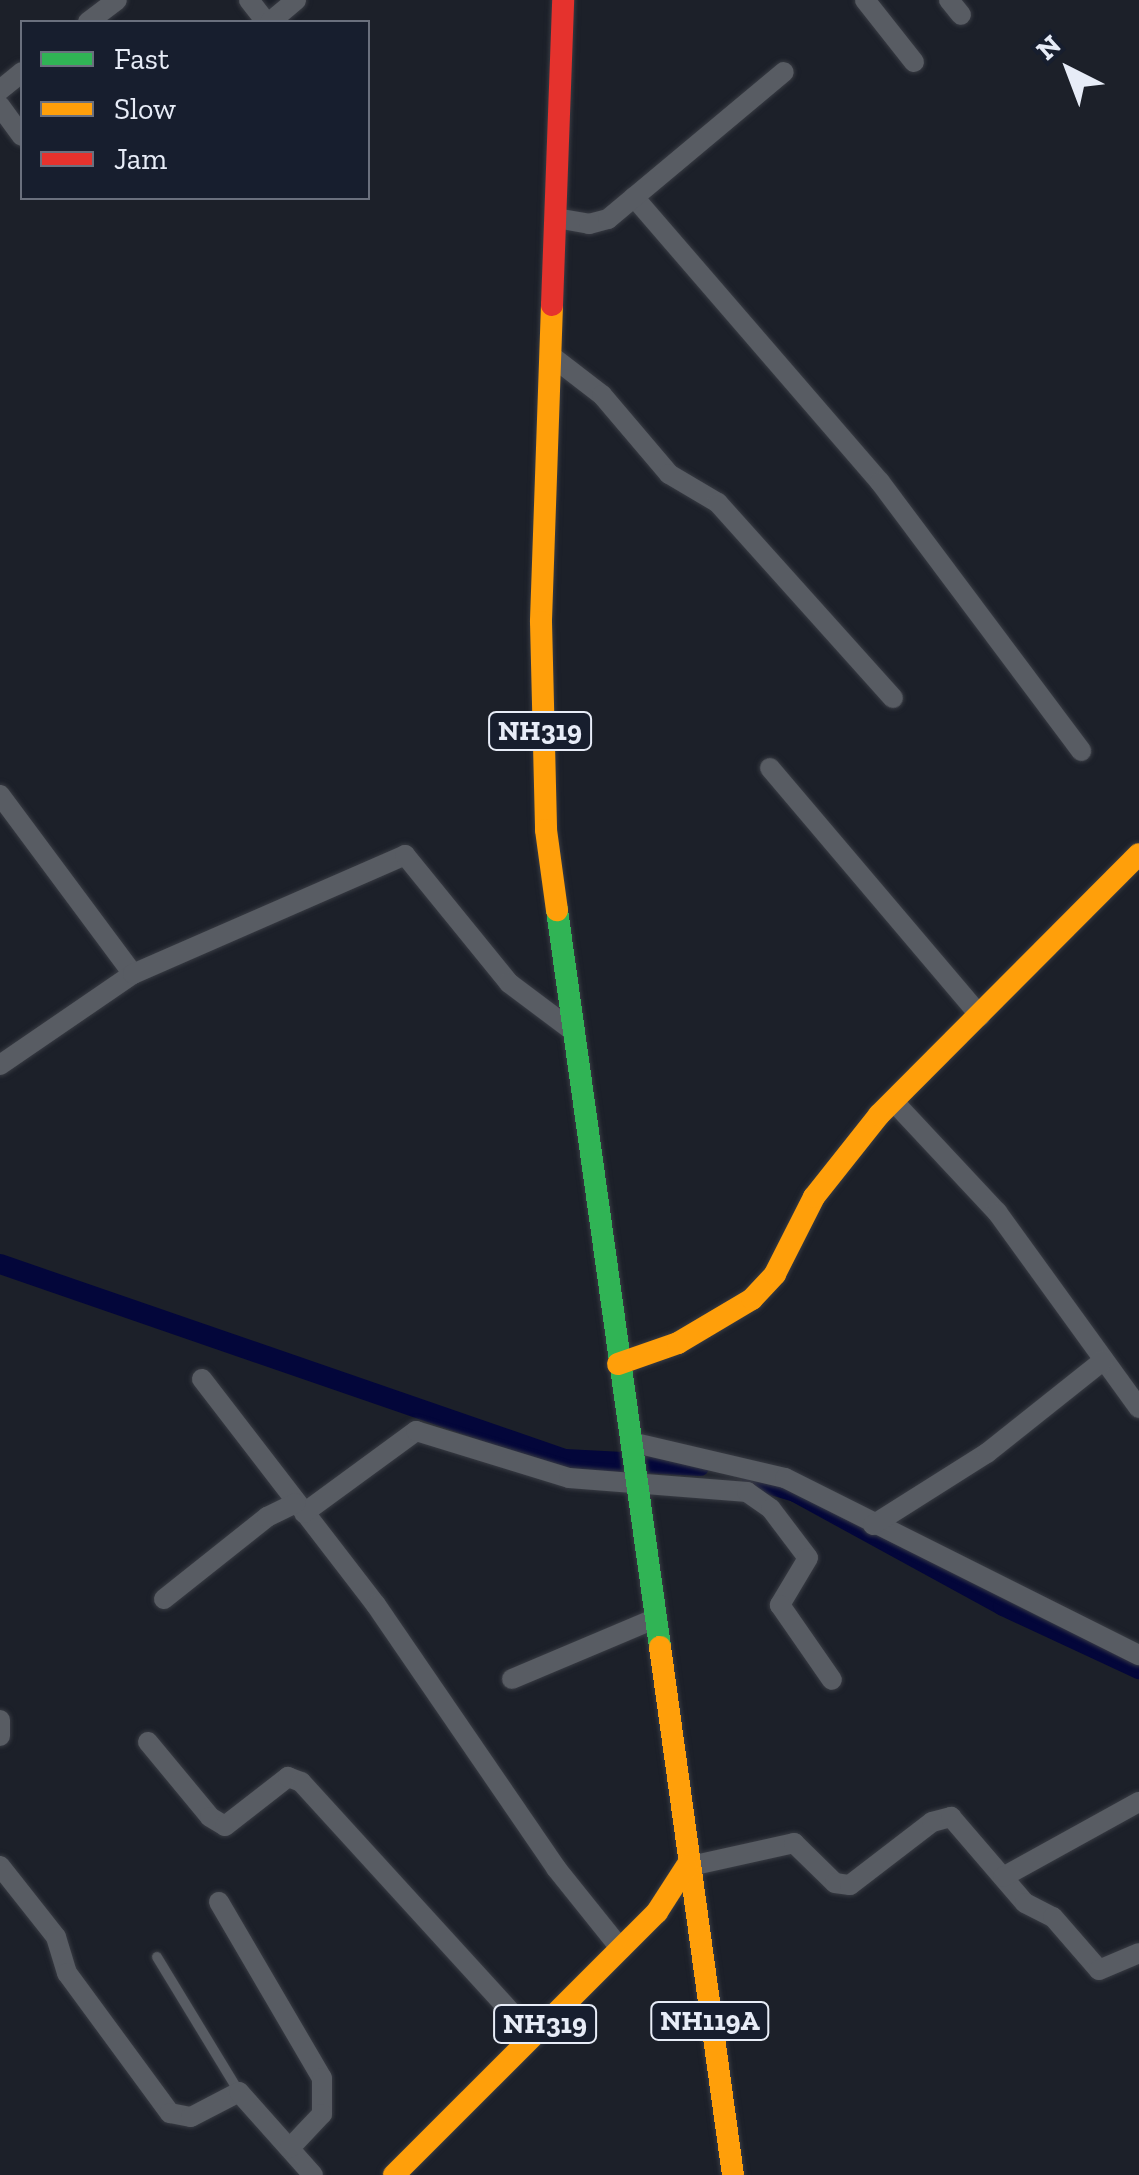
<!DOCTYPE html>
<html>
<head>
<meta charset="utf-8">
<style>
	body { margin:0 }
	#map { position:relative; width:1139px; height:2175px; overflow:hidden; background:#1c2029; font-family:"Zilla Slab",serif }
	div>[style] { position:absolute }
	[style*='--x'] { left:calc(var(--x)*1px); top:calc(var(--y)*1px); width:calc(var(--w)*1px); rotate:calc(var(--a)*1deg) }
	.canal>* { height:20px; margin:-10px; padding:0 10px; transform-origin:10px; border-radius:10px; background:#03063a }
	.roads { filter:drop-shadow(0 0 2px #383b43) drop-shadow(0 0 2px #383b43) }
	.lane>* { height:10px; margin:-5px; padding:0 5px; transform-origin:5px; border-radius:5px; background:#585c63 }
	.street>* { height:20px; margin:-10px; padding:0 10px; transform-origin:10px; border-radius:10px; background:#585c63 }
	.fast>* { height:22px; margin:-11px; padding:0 11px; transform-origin:11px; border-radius:11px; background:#30b455 }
	.slow>* { height:22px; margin:-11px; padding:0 11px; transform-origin:11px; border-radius:11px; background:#ff9f0a }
	.jam>* { height:22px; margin:-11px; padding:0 11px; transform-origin:11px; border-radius:11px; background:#e5322d }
	span { translate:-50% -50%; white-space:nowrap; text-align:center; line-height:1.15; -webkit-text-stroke:8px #171e2e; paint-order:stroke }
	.shield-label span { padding:2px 8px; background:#171e2e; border:2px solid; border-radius:8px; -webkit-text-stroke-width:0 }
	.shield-label { font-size:28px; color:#e7ecf7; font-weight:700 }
	.legend { position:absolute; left:20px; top:20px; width:350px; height:180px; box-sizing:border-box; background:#171e2e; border:2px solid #6a707e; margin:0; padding:12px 18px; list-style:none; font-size:30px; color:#e7ecf7 }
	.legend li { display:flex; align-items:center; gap:20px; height:50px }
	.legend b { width:50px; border:2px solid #6a707e }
	.north { position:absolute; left:1019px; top:20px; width:100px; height:100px; -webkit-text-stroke:8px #171e2e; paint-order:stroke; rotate:318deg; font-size:28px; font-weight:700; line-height:40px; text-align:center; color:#e7ecf7 }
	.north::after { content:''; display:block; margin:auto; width:35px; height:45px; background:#e7ecf7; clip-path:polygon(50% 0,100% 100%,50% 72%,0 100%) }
</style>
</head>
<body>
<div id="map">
	<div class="canal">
		<div style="--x:0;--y:1264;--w:598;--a:19.04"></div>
		<div style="--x:565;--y:1459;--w:135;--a:3"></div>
		<div style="--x:752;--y:1479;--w:45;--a:16.8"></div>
		<div style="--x:795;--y:1492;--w:237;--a:28.7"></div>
		<div style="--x:1003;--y:1606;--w:150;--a:24.9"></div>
	</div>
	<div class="roads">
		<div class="lane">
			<div style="--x:157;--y:1957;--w:158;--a:58.7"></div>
		</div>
		<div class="street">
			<div style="--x:249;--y:0;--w:28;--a:52"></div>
			<div style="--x:865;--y:0;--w:79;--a:51.7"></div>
			<div style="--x:949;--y:0;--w:19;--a:51"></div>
			<div style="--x:88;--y:22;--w:36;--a:-37"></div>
			<div style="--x:270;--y:22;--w:34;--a:-40"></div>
			<div style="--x:0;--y:90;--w:28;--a:-39"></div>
			<div style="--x:0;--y:106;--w:37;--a:54"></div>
			<div style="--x:634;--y:197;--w:376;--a:49.2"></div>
			<div style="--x:880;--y:482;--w:336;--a:53.2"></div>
			<div style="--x:556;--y:218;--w:34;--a:10"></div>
			<div style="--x:589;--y:224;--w:20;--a:-15"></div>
			<div style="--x:608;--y:219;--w:229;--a:-39.9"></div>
			<div style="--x:550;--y:355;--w:66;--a:37.6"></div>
			<div style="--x:602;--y:395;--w:104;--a:49.7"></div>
			<div style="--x:669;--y:474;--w:57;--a:30.6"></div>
			<div style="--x:718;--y:503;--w:262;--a:48.1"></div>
			<div style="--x:770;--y:768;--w:325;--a:49.7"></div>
			<div style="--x:0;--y:795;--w:223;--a:53.4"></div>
			<div style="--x:0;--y:1065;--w:161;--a:-34.4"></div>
			<div style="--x:133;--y:974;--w:297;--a:-23.6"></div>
			<div style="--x:405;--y:855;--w:165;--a:50.9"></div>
			<div style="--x:509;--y:983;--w:75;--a:36.9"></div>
			<div style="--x:894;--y:1102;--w:151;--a:46.9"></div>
			<div style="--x:997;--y:1212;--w:242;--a:54.1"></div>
			<div style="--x:202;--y:1379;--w:285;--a:52.4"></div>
			<div style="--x:376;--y:1605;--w:319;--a:55.6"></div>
			<div style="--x:556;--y:1868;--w:104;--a:51.3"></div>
			<div style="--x:631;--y:1442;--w:158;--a:13.2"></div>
			<div style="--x:785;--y:1478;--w:396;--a:26.6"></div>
			<div style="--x:304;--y:1513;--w:139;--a:-36.2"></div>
			<div style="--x:416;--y:1431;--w:160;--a:17.1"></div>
			<div style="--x:569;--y:1478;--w:179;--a:4.5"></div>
			<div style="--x:747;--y:1492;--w:29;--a:35"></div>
			<div style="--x:771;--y:1509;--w:61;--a:52.9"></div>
			<div style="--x:808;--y:1558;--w:55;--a:120.8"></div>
			<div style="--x:780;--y:1605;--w:91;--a:55.3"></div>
			<div style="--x:873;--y:1525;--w:135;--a:-32.3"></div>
			<div style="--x:987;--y:1453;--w:149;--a:-38.5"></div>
			<div style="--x:164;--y:1599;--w:132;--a:-38.5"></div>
			<div style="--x:267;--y:1517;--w:32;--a:-26"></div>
			<div style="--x:512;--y:1679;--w:154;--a:-22.9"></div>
			<div style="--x:0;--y:1720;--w:16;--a:90"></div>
			<div style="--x:148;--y:1742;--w:97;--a:50.4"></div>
			<div style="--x:210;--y:1817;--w:17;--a:31"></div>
			<div style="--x:225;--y:1826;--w:80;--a:-37.9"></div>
			<div style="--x:288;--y:1777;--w:14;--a:21"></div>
			<div style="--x:301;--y:1782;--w:344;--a:47.6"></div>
			<div style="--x:0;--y:1866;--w:90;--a:51.7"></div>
			<div style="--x:56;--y:1937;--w:38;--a:73"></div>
			<div style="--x:67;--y:1973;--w:174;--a:53.7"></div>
			<div style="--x:170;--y:2113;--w:21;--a:11"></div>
			<div style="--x:191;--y:2117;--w:54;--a:-27.5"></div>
			<div style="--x:239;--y:2092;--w:111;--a:48.3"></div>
			<div style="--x:686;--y:1867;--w:111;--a:-12.5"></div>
			<div style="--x:794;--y:1843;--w:57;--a:44.3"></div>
			<div style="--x:835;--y:1883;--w:15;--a:8"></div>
			<div style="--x:850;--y:1885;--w:103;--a:-37.5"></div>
			<div style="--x:932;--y:1822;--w:20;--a:-15"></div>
			<div style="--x:951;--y:1817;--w:113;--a:49.3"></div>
			<div style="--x:1025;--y:1903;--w:31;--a:27"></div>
			<div style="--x:1053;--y:1917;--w:70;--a:49"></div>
			<div style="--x:1099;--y:1970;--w:43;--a:-23"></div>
			<div style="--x:1003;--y:1877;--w:155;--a:-28.9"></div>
			<div style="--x:219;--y:1902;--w:204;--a:59.7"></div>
			<div style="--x:322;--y:2078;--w:36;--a:90"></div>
			<div style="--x:322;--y:2114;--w:47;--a:133.3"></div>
		</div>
		<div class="fast">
			<div style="--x:557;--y:910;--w:744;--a:82.04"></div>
		</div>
		<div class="slow">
			<div style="--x:552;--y:305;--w:317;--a:92"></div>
			<div style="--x:541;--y:622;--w:208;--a:88.6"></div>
			<div style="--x:546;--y:830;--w:81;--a:82.2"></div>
			<div style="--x:618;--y:1364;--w:64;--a:-19.3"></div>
			<div style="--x:678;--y:1343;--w:86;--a:-30.7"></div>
			<div style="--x:752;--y:1299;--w:34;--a:-47"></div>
			<div style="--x:775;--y:1274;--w:86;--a:-63.1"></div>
			<div style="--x:814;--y:1197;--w:105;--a:-51.6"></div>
			<div style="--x:879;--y:1115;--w:368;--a:-45.1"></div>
			<div style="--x:660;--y:1647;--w:533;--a:82.13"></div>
			<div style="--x:394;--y:2175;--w:372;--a:-45"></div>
			<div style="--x:657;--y:1912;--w:54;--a:-57.2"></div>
		</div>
		<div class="jam">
			<div style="--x:552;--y:305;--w:305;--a:-87.9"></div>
		</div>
	</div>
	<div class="shield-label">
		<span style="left:540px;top:731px">NH319</span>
		<span style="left:710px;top:2021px">NH119A</span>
		<span style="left:545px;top:2024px">NH319</span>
	</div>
	<ul class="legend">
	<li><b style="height:12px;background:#30b455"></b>Fast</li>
	<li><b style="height:12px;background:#ff9f0a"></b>Slow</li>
	<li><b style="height:12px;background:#e5322d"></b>Jam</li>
	</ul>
	<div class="north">N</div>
</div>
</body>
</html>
